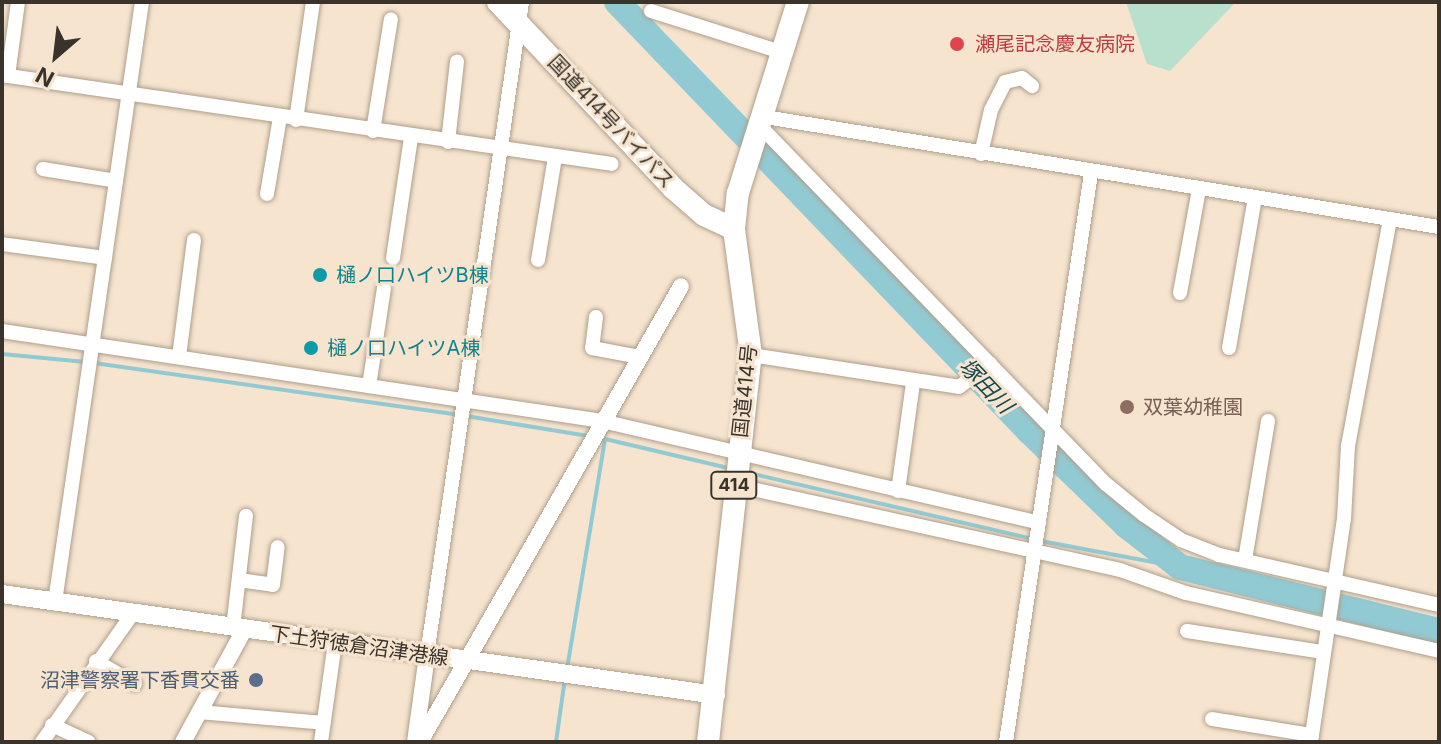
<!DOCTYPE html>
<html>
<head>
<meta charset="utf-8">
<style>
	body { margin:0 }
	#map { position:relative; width:1441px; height:744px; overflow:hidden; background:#f6e4cf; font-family:Inter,"Noto Sans JP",sans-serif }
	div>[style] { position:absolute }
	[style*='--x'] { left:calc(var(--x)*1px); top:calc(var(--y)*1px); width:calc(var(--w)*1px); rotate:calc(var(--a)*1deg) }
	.green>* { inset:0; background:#b9dfcd }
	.stream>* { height:4px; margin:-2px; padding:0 2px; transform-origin:2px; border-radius:2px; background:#92cad3 }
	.river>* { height:26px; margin:-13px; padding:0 13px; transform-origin:13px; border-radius:13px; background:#92cad3 }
	.roads { filter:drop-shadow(0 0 2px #ae9e8a) drop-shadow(0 0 2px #ae9e8a) }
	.minor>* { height:14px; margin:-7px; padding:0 7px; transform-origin:7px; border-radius:7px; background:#fff }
	.tertiary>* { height:16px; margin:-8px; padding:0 8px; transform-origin:8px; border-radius:8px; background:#fff }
	.secondary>* { height:18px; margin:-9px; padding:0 9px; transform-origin:9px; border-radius:9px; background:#fff }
	.trunk>* { height:22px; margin:-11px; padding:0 11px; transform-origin:11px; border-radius:11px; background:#fff }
	.dots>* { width:22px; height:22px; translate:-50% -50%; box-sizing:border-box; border:4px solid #f6e4cf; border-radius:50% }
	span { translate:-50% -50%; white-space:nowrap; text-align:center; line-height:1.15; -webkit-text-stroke:6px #f6e4cf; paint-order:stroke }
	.shield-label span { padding:2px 6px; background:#f6e4cf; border:2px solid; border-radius:6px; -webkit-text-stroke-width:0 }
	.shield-label { font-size:18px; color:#39332b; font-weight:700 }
	.health-label { font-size:20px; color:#be3a42 }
	.left { translate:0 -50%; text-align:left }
	.street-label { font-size:20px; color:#39332b }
	.culture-label { font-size:20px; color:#0d838f }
	.education-label { font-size:20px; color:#785e54 }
	.service-label { font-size:20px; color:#4e5e75 }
	.right { translate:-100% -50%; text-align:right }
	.water-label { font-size:22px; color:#15484f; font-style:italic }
	.frame { position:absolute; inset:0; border:4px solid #39332b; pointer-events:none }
	.north { position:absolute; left:16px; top:16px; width:80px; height:80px; -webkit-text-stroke:6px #f6e4cf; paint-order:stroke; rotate:208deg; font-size:22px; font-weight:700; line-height:32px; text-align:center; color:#39332b }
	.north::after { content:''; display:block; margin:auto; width:28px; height:36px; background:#39332b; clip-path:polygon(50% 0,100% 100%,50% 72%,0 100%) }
</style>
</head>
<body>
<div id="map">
	<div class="green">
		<div style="clip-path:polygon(1126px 2px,1236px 2px,1170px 71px,1147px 64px)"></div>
	</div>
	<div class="stream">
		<div style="--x:2;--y:354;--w:84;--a:5.4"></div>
		<div style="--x:94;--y:363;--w:368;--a:8.1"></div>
		<div style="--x:466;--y:416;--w:124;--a:9.3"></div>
		<div style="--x:601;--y:438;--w:135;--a:13.3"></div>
		<div style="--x:745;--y:472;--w:295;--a:13.1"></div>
		<div style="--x:1041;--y:541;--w:141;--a:10.6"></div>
		<div style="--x:567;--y:669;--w:233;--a:-80.6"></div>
		<div style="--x:556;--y:742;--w:65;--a:-82"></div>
	</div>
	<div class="river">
		<div style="--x:617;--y:2;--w:596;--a:46.16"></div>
		<div style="--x:1030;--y:432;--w:135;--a:44.1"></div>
		<div style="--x:1127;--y:526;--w:67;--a:37.7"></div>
		<div style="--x:1180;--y:567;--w:267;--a:13.9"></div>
	</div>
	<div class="roads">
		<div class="minor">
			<div style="--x:651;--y:11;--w:139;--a:17.5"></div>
			<div style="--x:2;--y:75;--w:616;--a:8.3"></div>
			<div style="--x:8;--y:76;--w:75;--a:-82.3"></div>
			<div style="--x:765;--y:117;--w:683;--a:9.27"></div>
			<div style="--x:296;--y:120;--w:119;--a:-81.8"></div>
			<div style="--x:762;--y:128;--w:495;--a:46"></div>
			<div style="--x:1106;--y:484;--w:49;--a:39.2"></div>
			<div style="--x:1144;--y:515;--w:45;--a:34"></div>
			<div style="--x:1181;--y:540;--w:41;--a:21.5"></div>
			<div style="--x:1219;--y:555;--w:226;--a:12.8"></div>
			<div style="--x:373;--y:131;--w:113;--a:-80.9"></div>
			<div style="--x:448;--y:142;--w:81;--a:-83.6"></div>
			<div style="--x:981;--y:154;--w:45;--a:-77.2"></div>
			<div style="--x:991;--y:110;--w:31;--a:-63"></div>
			<div style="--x:1005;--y:82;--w:17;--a:-13"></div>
			<div style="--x:1022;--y:78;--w:13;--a:39"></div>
			<div style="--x:43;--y:169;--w:74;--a:9.3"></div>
			<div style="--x:267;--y:194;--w:78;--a:-80.4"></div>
			<div style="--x:2;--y:244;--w:104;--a:7.7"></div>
			<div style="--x:393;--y:258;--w:122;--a:-81.5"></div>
			<div style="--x:538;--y:260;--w:104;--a:-80.6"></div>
			<div style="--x:1180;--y:293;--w:106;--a:-79.6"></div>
			<div style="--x:596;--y:317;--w:31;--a:97"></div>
			<div style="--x:592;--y:348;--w:48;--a:10.8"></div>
			<div style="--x:2;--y:331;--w:607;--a:8.53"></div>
			<div style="--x:602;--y:421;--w:449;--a:13.1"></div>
			<div style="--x:1229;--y:348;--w:152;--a:-80.2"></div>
			<div style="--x:751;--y:355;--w:210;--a:8.7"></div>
			<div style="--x:959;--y:387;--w:39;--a:-37"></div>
			<div style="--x:179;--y:357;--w:118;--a:-82.7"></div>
			<div style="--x:369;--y:386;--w:99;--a:-81.3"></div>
			<div style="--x:734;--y:485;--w:395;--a:12.4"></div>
			<div style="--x:1120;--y:570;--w:70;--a:19.2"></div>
			<div style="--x:1186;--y:593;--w:260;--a:12.9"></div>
			<div style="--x:898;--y:491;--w:109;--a:-82.1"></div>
			<div style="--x:1245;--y:560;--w:141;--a:-80.6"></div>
			<div style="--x:239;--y:580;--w:34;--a:8"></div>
			<div style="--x:273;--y:585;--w:38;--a:-83"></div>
			<div style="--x:55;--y:602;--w:606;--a:-81.75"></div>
			<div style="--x:233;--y:628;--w:113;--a:-83.4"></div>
			<div style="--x:1187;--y:631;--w:138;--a:8.8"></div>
			<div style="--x:427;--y:655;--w:660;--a:-81.72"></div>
			<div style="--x:96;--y:661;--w:45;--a:30.5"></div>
			<div style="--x:199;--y:712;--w:125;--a:5"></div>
			<div style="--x:1212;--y:719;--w:101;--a:9.1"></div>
			<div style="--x:52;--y:725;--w:40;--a:25"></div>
			<div style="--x:42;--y:742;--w:158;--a:-54.8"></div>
			<div style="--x:321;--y:742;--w:101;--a:-82"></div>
			<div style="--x:1006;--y:742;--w:575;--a:-81.5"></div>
			<div style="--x:1311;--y:742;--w:225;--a:-81.6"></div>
			<div style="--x:1344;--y:519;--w:73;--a:-86.9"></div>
			<div style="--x:1348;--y:446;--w:231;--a:-79.5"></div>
		</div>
		<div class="tertiary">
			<div style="--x:183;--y:742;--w:128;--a:-61.4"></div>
			<div style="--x:415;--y:742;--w:88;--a:-82.1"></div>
			<div style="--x:420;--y:742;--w:525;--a:-60.21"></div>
		</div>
		<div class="secondary">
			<div style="--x:2;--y:594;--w:721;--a:8.05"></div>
		</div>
		<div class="trunk">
			<div style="--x:498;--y:2;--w:255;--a:46.7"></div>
			<div style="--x:673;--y:188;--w:41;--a:41.1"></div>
			<div style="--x:704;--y:215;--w:33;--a:25"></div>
			<div style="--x:708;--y:742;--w:389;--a:-83.7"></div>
			<div style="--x:751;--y:355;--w:127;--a:-97.7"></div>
			<div style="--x:734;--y:229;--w:36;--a:-84"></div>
			<div style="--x:738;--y:193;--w:200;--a:-72.6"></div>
		</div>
	</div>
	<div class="dots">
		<div style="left:957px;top:44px;background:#e0444e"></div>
		<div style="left:320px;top:275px;background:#0f9aa8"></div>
		<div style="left:311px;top:348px;background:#0f9aa8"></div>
		<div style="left:1127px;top:407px;background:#8d6e63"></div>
		<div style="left:256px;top:680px;background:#5c6f8a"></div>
	</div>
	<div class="shield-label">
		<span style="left:734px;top:485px">414</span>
	</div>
	<div class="health-label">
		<span class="left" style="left:975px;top:44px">瀬尾記念慶友病院</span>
	</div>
	<div class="street-label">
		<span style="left:611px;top:122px;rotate:47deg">国道414号バイパス</span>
		<span style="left:745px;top:391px;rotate:-84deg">国道414号</span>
		<span style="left:359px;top:646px;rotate:8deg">下土狩徳倉沼津港線</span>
	</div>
	<div class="culture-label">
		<span class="left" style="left:336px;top:275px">樋ノ口ハイツB棟</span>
		<span class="left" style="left:327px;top:348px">樋ノ口ハイツA棟</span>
	</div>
	<div class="education-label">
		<span class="left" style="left:1143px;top:407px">双葉幼稚園</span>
	</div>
	<div class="service-label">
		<span class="right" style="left:240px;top:680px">沼津警察署下香貫交番</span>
	</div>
	<div class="water-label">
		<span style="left:986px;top:386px;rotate:46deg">塚田川</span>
	</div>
	<div class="frame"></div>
	<div class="north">N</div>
</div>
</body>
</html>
